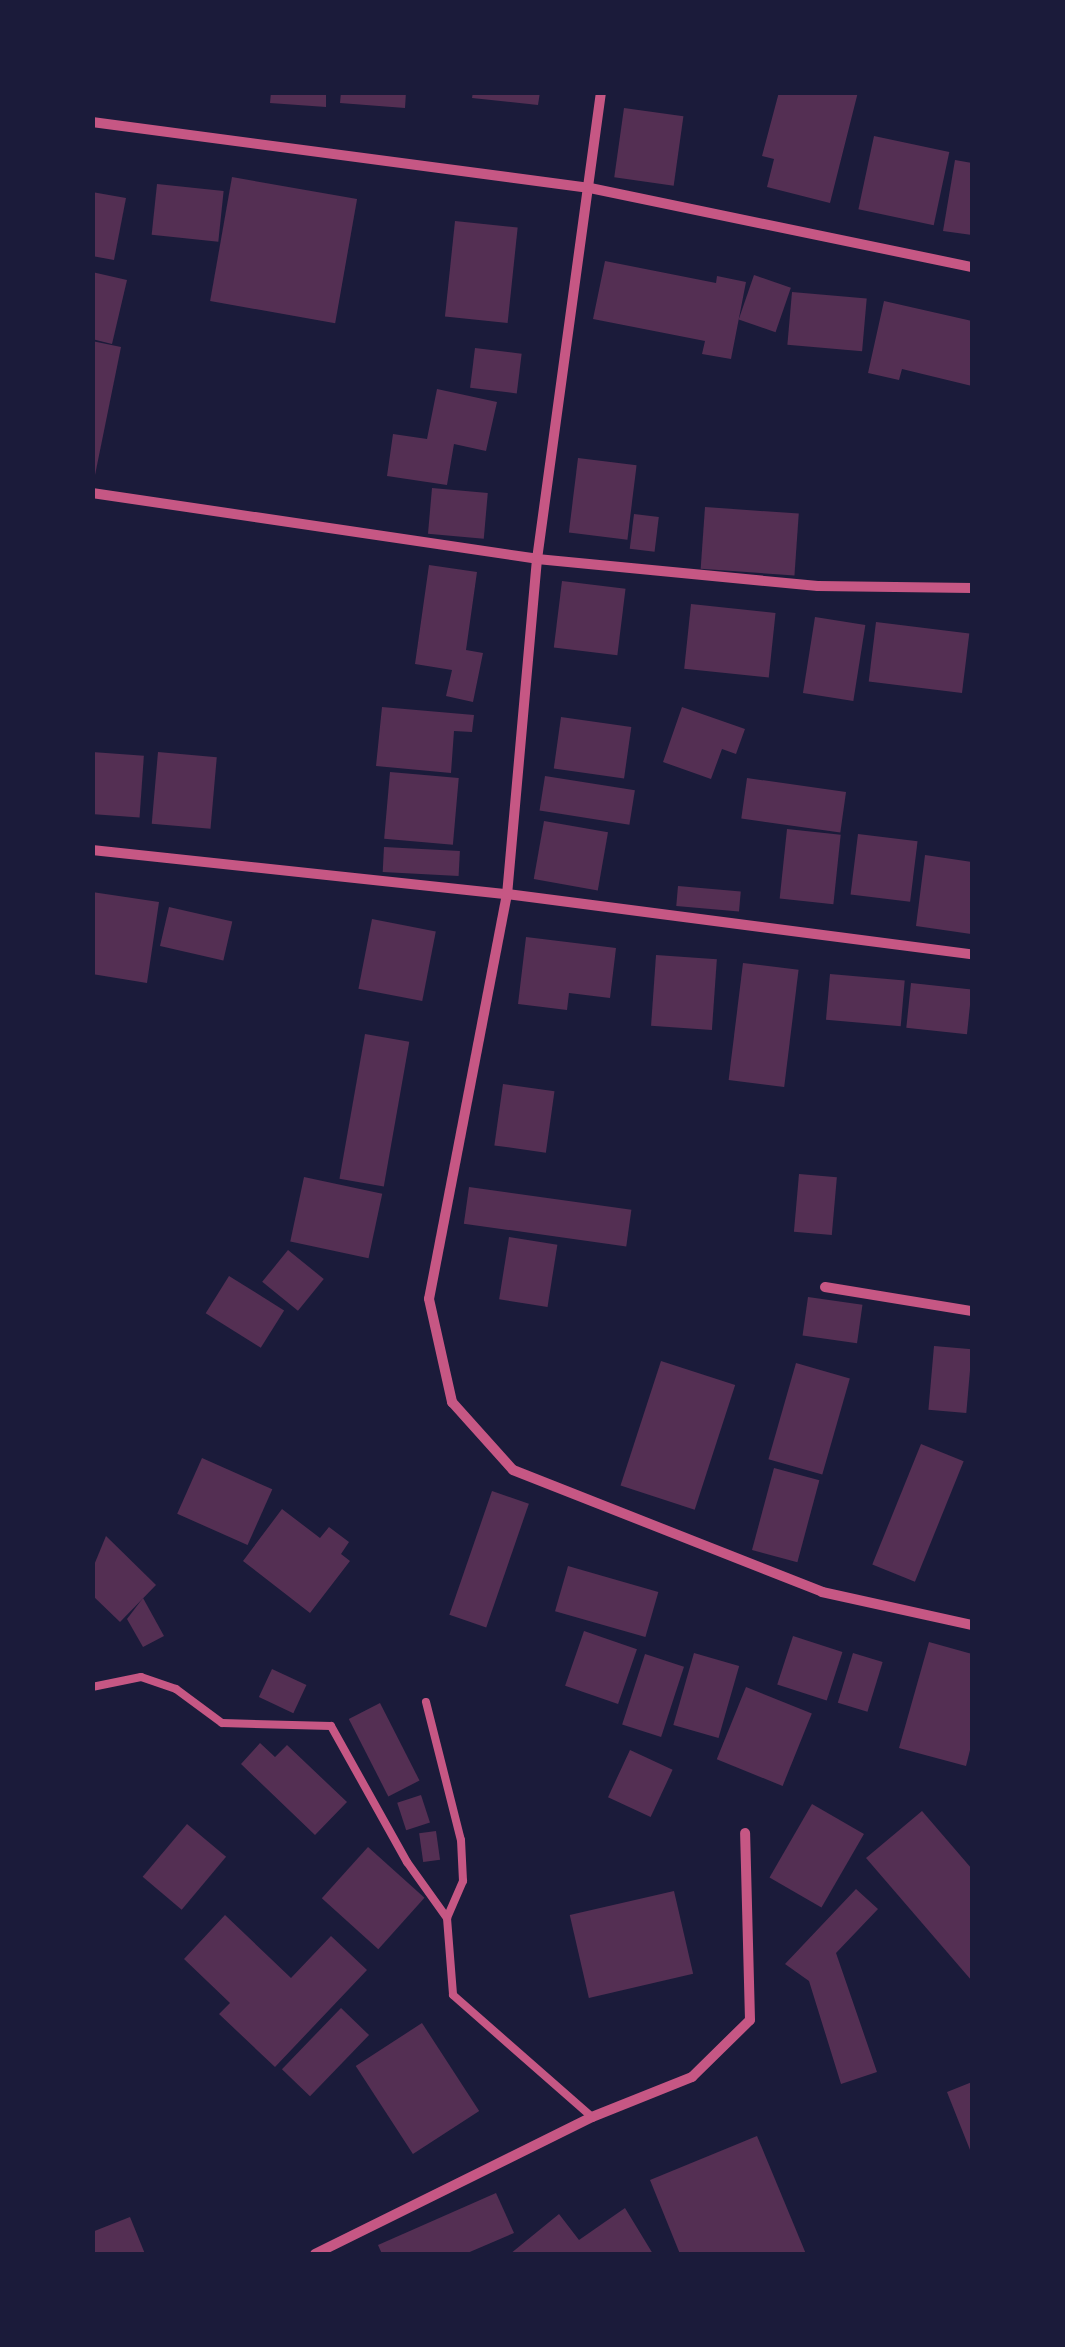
<!DOCTYPE html>
<html>
<head>
<meta charset="utf-8">
<style>
	body { margin:0 }
	#map { position:relative; width:1065px; height:2347px; overflow:hidden; background:#1b1b3a; font-family:"Work Sans",sans-serif }
	div>[style] { position:absolute }
	[style*='--x'] { left:calc(var(--x)*1px); top:calc(var(--y)*1px); width:calc(var(--w)*1px); rotate:calc(var(--a)*1deg) }
	.building>* { inset:0; background:#542f53; transform-origin:0 0 }
	.service>* { height:8px; margin:-4px; padding:0 4px; transform-origin:4px; border-radius:4px; background:#c65784 }
	.minor>* { height:10px; margin:-5px; padding:0 5px; transform-origin:5px; border-radius:5px; background:#c65784 }
	span { translate:-50% -50%; white-space:nowrap; text-align:center; line-height:1.15; -webkit-text-stroke:8px #1b1b3a; paint-order:stroke }
	.frame { position:absolute; inset:0; border:95px solid #1b1b3a; pointer-events:none }
</style>
</head>
<body>
<div id="map">
	<div class="building">
		<div style="clip-path:polygon(271px 92px,326px 92px,326px 107px,270px 103px)"></div>
		<div style="clip-path:polygon(341px 92px,406px 92px,405px 108px,340px 103px)"></div>
		<div style="clip-path:polygon(473px 92px,540px 92px,538px 105px,472px 98px)"></div>
		<div style="clip-path:polygon(779px 92px,858px 92px,830px 203px,767px 187px,774px 159px,762px 156px)"></div>
		<div style="left:624px;top:108px;width:60px;height:70px;rotate:8deg"></div>
		<div style="left:874px;top:136px;width:77px;height:75px;rotate:12deg"></div>
		<div style="clip-path:polygon(955px 160px,972px 163px,972px 235px,943px 231px)"></div>
		<div style="left:232px;top:177px;width:127px;height:126px;rotate:10deg"></div>
		<div style="left:157px;top:184px;width:67px;height:51px;rotate:6deg"></div>
		<div style="clip-path:polygon(92px 192px,126px 198px,114px 260px,92px 256px)"></div>
		<div style="left:455px;top:221px;width:63px;height:96px;rotate:6deg"></div>
		<div style="clip-path:polygon(605px 261px,716px 283px,717px 276px,746px 282px,731px 359px,702px 354px,705px 341px,593px 319px)"></div>
		<div style="clip-path:polygon(92px 272px,127px 280px,112px 344px,92px 339px)"></div>
		<div style="left:754px;top:275px;width:39px;height:47px;rotate:19deg"></div>
		<div style="left:792px;top:292px;width:75px;height:53px;rotate:5deg"></div>
		<div style="clip-path:polygon(884px 301px,972px 321px,972px 386px,902px 369px,899px 380px,868px 373px)"></div>
		<div style="clip-path:polygon(92px 341px,121px 347px,94px 480px,92px 480px)"></div>
		<div style="left:475px;top:348px;width:47px;height:40px;rotate:7deg"></div>
		<div style="clip-path:polygon(437px 389px,497px 402px,486px 451px,454px 444px,447px 485px,387px 476px,393px 434px,427px 439px)"></div>
		<div style="left:578px;top:458px;width:59px;height:75px;rotate:7deg"></div>
		<div style="left:432px;top:488px;width:56px;height:46px;rotate:5deg"></div>
		<div style="left:705px;top:507px;width:94px;height:62px;rotate:4deg"></div>
		<div style="left:634px;top:514px;width:25px;height:35px;rotate:7deg"></div>
		<div style="clip-path:polygon(429px 565px,477px 572px,466px 650px,483px 653px,473px 702px,446px 696px,452px 670px,415px 664px)"></div>
		<div style="left:562px;top:581px;width:64px;height:67px;rotate:7deg"></div>
		<div style="left:691px;top:604px;width:85px;height:65px;rotate:6deg"></div>
		<div style="left:815px;top:617px;width:51px;height:77px;rotate:9deg"></div>
		<div style="left:876px;top:622px;width:94px;height:60px;rotate:7deg"></div>
		<div style="clip-path:polygon(382px 707px,474px 715px,472px 732px,454px 731px,451px 773px,376px 766px)"></div>
		<div style="clip-path:polygon(682px 707px,745px 729px,736px 754px,722px 749px,711px 779px,663px 762px)"></div>
		<div style="left:561px;top:717px;width:71px;height:52px;rotate:8deg"></div>
		<div style="left:92px;top:752px;width:52px;height:62px;rotate:4deg"></div>
		<div style="left:158px;top:752px;width:59px;height:72px;rotate:5deg"></div>
		<div style="left:390px;top:772px;width:69px;height:67px;rotate:5deg"></div>
		<div style="left:545px;top:776px;width:91px;height:35px;rotate:9deg"></div>
		<div style="left:747px;top:778px;width:100px;height:41px;rotate:8deg"></div>
		<div style="left:544px;top:821px;width:65px;height:59px;rotate:10deg"></div>
		<div style="left:787px;top:829px;width:54px;height:70px;rotate:6deg"></div>
		<div style="left:858px;top:834px;width:60px;height:61px;rotate:7deg"></div>
		<div style="left:384px;top:847px;width:76px;height:25px;rotate:3deg"></div>
		<div style="clip-path:polygon(925px 855px,972px 862px,971px 934px,916px 926px)"></div>
		<div style="left:678px;top:886px;width:63px;height:20px;rotate:5deg"></div>
		<div style="clip-path:polygon(92px 892px,159px 902px,147px 983px,92px 974px)"></div>
		<div style="left:169px;top:907px;width:65px;height:40px;rotate:13deg"></div>
		<div style="left:372px;top:919px;width:65px;height:71px;rotate:11deg"></div>
		<div style="clip-path:polygon(526px 937px,616px 948px,610px 998px,569px 993px,567px 1010px,518px 1004px)"></div>
		<div style="left:656px;top:955px;width:61px;height:71px;rotate:4deg"></div>
		<div style="left:743px;top:963px;width:56px;height:118px;rotate:7deg"></div>
		<div style="left:830px;top:974px;width:75px;height:46px;rotate:5deg"></div>
		<div style="left:911px;top:983px;width:61px;height:45px;rotate:6deg"></div>
		<div style="left:365px;top:1034px;width:45px;height:147px;rotate:10deg"></div>
		<div style="left:503px;top:1084px;width:52px;height:62px;rotate:8deg"></div>
		<div style="left:799px;top:1174px;width:38px;height:58px;rotate:5deg"></div>
		<div style="left:304px;top:1177px;width:80px;height:66px;rotate:12deg"></div>
		<div style="left:469px;top:1187px;width:164px;height:37px;rotate:8deg"></div>
		<div style="left:509px;top:1237px;width:49px;height:63px;rotate:9deg"></div>
		<div style="left:288px;top:1250px;width:46px;height:41px;rotate:39deg"></div>
		<div style="left:229px;top:1276px;width:65px;height:44px;rotate:32deg"></div>
		<div style="left:808px;top:1297px;width:55px;height:39px;rotate:8deg"></div>
		<div style="left:934px;top:1346px;width:38px;height:64px;rotate:5deg"></div>
		<div style="left:661px;top:1361px;width:78px;height:131px;rotate:18deg"></div>
		<div style="left:796px;top:1363px;width:56px;height:100px;rotate:16deg"></div>
		<div style="left:921px;top:1444px;width:46px;height:130px;rotate:22deg"></div>
		<div style="left:202px;top:1458px;width:77px;height:61px;rotate:24deg"></div>
		<div style="left:774px;top:1468px;width:47px;height:85px;rotate:15deg"></div>
		<div style="left:492px;top:1491px;width:39px;height:131px;rotate:19deg"></div>
		<div style="clip-path:polygon(282px 1509px,320px 1538px,329px 1527px,349px 1542px,341px 1554px,350px 1561px,310px 1613px,243px 1561px)"></div>
		<div style="clip-path:polygon(106px 1536px,156px 1585px,120px 1622px,92px 1595px,92px 1570px)"></div>
		<div style="left:568px;top:1566px;width:94px;height:47px;rotate:16deg"></div>
		<div style="clip-path:polygon(143px 1598px,164px 1636px,143px 1647px,127px 1619px)"></div>
		<div style="left:584px;top:1631px;width:56px;height:58px;rotate:19deg"></div>
		<div style="left:793px;top:1636px;width:52px;height:51px;rotate:18deg"></div>
		<div style="clip-path:polygon(929px 1642px,972px 1654px,972px 1742px,966px 1766px,899px 1748px)"></div>
		<div style="left:694px;top:1653px;width:47px;height:75px;rotate:16deg"></div>
		<div style="left:853px;top:1653px;width:31px;height:52px;rotate:17deg"></div>
		<div style="left:645px;top:1654px;width:41px;height:74px;rotate:18deg"></div>
		<div style="left:272px;top:1669px;width:38px;height:31px;rotate:25deg"></div>
		<div style="left:746px;top:1687px;width:71px;height:78px;rotate:22deg"></div>
		<div style="left:380px;top:1703px;width:87px;height:35px;rotate:63deg"></div>
		<div style="clip-path:polygon(260px 1743px,275px 1757px,287px 1745px,347px 1802px,315px 1835px,241px 1764px)"></div>
		<div style="left:630px;top:1750px;width:47px;height:52px;rotate:25deg"></div>
		<div style="left:421px;top:1795px;width:29px;height:25px;rotate:72deg"></div>
		<div style="left:812px;top:1804px;width:60px;height:85px;rotate:30deg"></div>
		<div style="clip-path:polygon(922px 1811px,972px 1869px,972px 1981px,866px 1858px)"></div>
		<div style="left:187px;top:1824px;width:51px;height:69px;rotate:40deg"></div>
		<div style="left:436px;top:1831px;width:29px;height:17px;rotate:82deg"></div>
		<div style="left:368px;top:1847px;width:76px;height:69px;rotate:42deg"></div>
		<div style="clip-path:polygon(856px 1889px,878px 1909px,836px 1953px,877px 2072px,841px 2084px,809px 1981px,785px 1964px)"></div>
		<div style="left:674px;top:1891px;width:85px;height:107px;rotate:77deg"></div>
		<div style="clip-path:polygon(225px 1915px,291px 1978px,331px 1936px,367px 1970px,275px 2067px,219px 2014px,230px 2003px,184px 1959px)"></div>
		<div style="left:341px;top:2008px;width:39px;height:85px;rotate:44deg"></div>
		<div style="left:422px;top:2023px;width:105px;height:79px;rotate:57deg"></div>
		<div style="clip-path:polygon(972px 2082px,972px 2155px,947px 2092px)"></div>
		<div style="clip-path:polygon(757px 2136px,806px 2254px,680px 2254px,650px 2180px)"></div>
		<div style="clip-path:polygon(496px 2193px,514px 2233px,465px 2254px,382px 2254px,378px 2245px)"></div>
		<div style="clip-path:polygon(625px 2208px,653px 2254px,510px 2254px,559px 2214px,579px 2240px)"></div>
		<div style="clip-path:polygon(130px 2217px,145px 2254px,92px 2254px,92px 2232px)"></div>
	</div>
	<div class="service">
		<div style="--x:92;--y:1687;--w:50;--a:-11.5"></div>
		<div style="--x:141;--y:1677;--w:37;--a:19"></div>
		<div style="--x:176;--y:1689;--w:57;--a:36.5"></div>
		<div style="--x:222;--y:1723;--w:109;--a:1.6"></div>
		<div style="--x:331;--y:1726;--w:156;--a:60.8"></div>
		<div style="--x:407;--y:1862;--w:69;--a:54.5"></div>
		<div style="--x:447;--y:1918;--w:77;--a:85.5"></div>
		<div style="--x:453;--y:1995;--w:185;--a:41.3"></div>
		<div style="--x:426;--y:1702;--w:142;--a:75.8"></div>
		<div style="--x:461;--y:1840;--w:41;--a:87.2"></div>
		<div style="--x:463;--y:1881;--w:40;--a:113.4"></div>
	</div>
	<div class="minor">
		<div style="--x:601;--y:92;--w:471;--a:97.8"></div>
		<div style="--x:537;--y:559;--w:336;--a:95.1"></div>
		<div style="--x:507;--y:894;--w:412;--a:100.9"></div>
		<div style="--x:429;--y:1299;--w:106;--a:77.4"></div>
		<div style="--x:452;--y:1402;--w:91;--a:48.1"></div>
		<div style="--x:513;--y:1470;--w:332;--a:21.5"></div>
		<div style="--x:822;--y:1592;--w:154;--a:12.4"></div>
		<div style="--x:92;--y:122;--w:502;--a:7.55"></div>
		<div style="--x:590;--y:188;--w:390;--a:11.7"></div>
		<div style="--x:92;--y:493;--w:450;--a:8.4"></div>
		<div style="--x:537;--y:559;--w:282;--a:5.5"></div>
		<div style="--x:818;--y:586;--w:154;--a:0.7"></div>
		<div style="--x:92;--y:850;--w:417;--a:6.1"></div>
		<div style="--x:507;--y:894;--w:469;--a:7.4"></div>
		<div style="--x:825;--y:1287;--w:149;--a:9.3"></div>
		<div style="--x:315;--y:2254;--w:309;--a:-26.3"></div>
		<div style="--x:592;--y:2117;--w:108;--a:-21.8"></div>
		<div style="--x:692;--y:2077;--w:81;--a:-44.5"></div>
		<div style="--x:750;--y:2020;--w:187;--a:-91.5"></div>
	</div>
	<div class="frame"></div>
</div>
</body>
</html>
